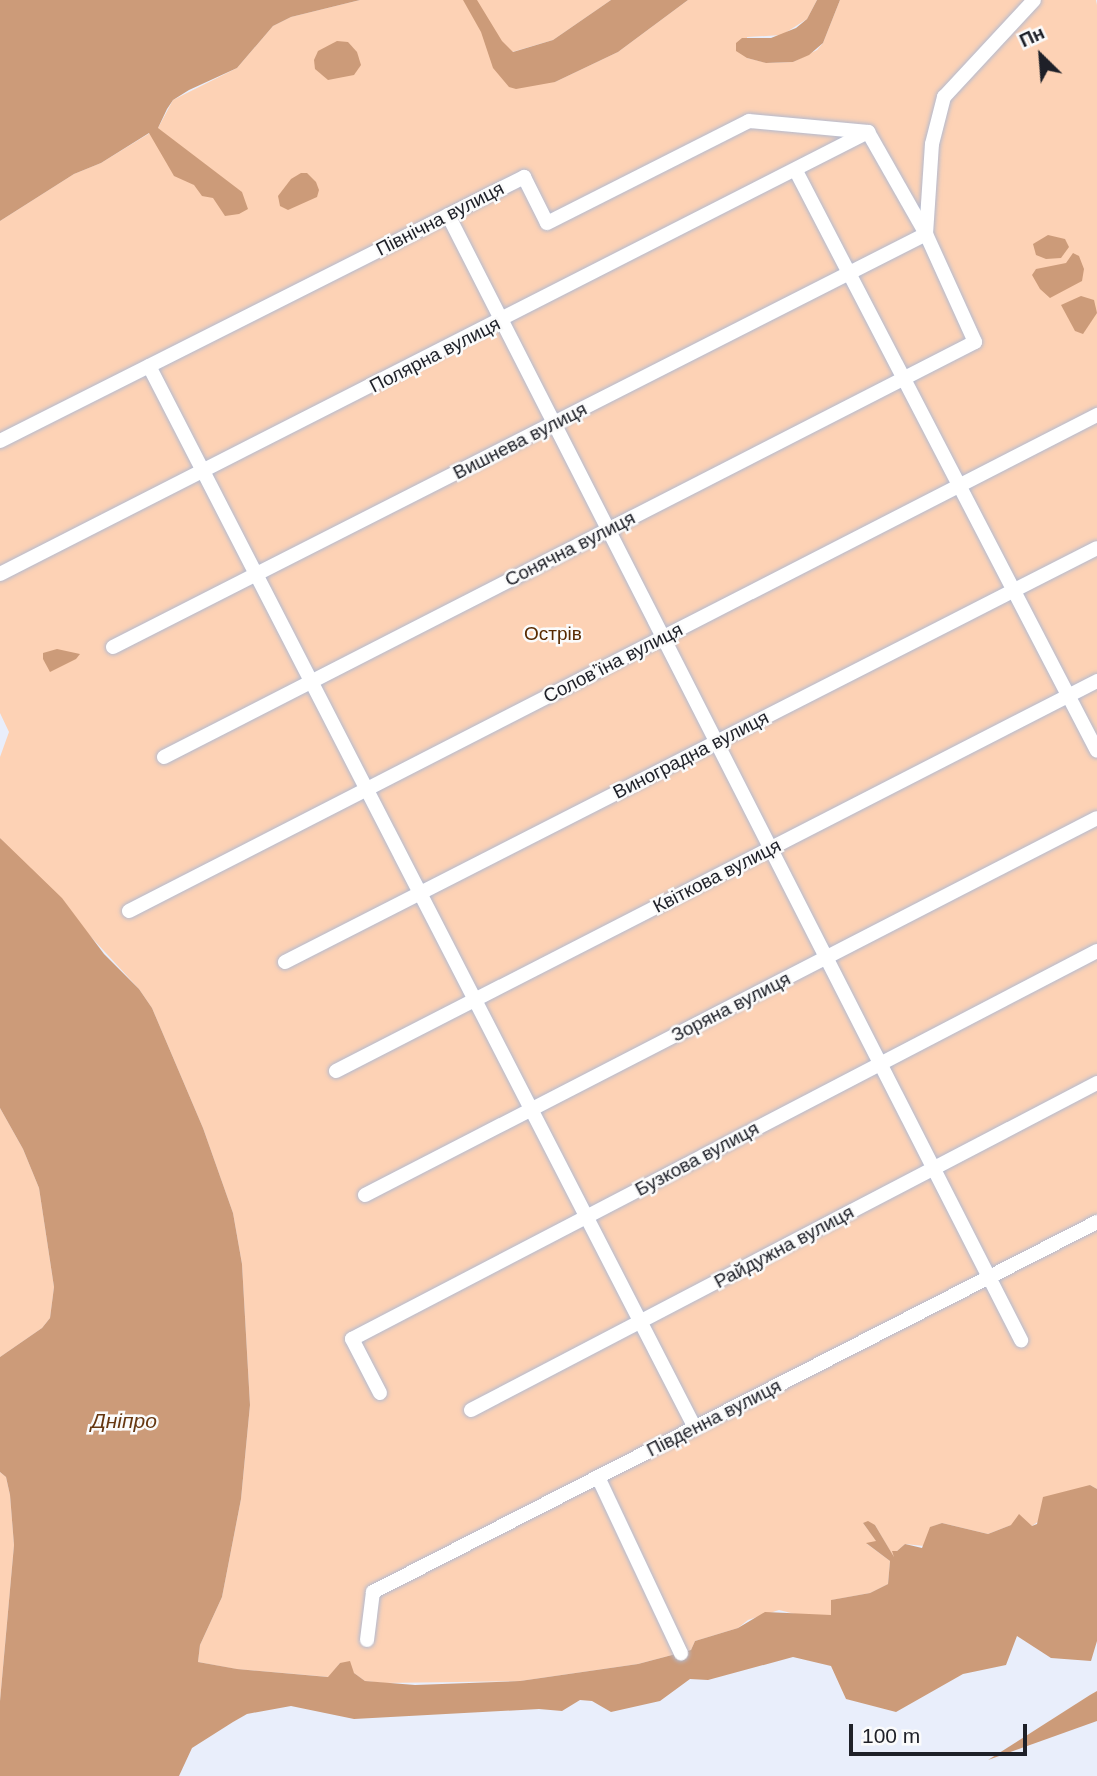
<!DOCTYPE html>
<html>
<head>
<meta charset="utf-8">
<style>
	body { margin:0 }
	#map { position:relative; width:1097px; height:1776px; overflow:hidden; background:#e9eefb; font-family:Helvetica,sans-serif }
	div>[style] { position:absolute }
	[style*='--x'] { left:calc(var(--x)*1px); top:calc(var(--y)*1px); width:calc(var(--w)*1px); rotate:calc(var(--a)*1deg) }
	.green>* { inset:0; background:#fdd2b5 }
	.water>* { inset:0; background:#cc9b79 }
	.roads { filter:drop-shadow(0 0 2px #b3bacf) drop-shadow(0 0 2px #b3bacf) }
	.minor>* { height:14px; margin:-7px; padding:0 7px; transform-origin:7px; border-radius:7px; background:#fff }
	span { translate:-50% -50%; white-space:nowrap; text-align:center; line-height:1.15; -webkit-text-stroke:5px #fbfbfb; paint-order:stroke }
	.street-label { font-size:19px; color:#1e2028 }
	.park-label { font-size:19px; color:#582a01 }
	.water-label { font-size:21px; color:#663711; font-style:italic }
	.north { position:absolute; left:1006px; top:21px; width:70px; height:70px; -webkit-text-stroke:5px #fbfbfb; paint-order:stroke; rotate:335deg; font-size:19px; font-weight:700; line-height:28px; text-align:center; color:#1e2028 }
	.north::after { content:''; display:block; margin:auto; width:24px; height:32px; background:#1e2028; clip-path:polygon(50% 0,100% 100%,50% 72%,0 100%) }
	.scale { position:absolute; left:849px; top:1724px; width:178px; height:32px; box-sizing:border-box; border:4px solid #1e2028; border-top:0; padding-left:9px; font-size:21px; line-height:24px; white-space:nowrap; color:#1e2028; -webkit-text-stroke:5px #fbfbfb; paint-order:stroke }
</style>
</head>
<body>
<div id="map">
	<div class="green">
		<div style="clip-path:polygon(360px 0,611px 0,553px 40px,502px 55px,555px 82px,618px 52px,688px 0,817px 0,807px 19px,782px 35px,747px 37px,747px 58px,767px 63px,793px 62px,817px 50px,823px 43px,840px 0,1096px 0,1097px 5px,1097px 1489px,1090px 1485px,1032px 1526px,1011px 1525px,988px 1534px,942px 1523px,931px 1527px,924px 1546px,905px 1544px,897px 1551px,896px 1561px,875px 1525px,863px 1523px,877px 1542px,867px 1544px,890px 1561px,888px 1584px,870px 1593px,832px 1600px,831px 1615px,803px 1616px,779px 1610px,748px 1620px,738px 1628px,695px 1641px,691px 1650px,638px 1664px,520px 1681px,383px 1683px,365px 1681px,340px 1663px,329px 1677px,236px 1669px,198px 1662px,200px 1645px,222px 1597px,241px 1499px,250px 1405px,242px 1264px,233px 1213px,203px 1128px,152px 1008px,139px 989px,0 838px,0 757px,9px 732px,0 713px,0 221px,74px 174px,101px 163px,158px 128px,173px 100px,237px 68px,273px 26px,291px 17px)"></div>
		<div style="clip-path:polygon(0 1108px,23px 1149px,39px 1188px,54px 1287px,50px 1318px,42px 1328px,0 1357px)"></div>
		<div style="clip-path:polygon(0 1472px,6px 1477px,10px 1495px,14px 1545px,0 1701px)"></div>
	</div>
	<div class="water">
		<div style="clip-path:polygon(0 0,360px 0,291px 17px,273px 26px,237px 68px,189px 90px,173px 100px,167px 109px,158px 128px,242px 192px,248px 209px,239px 214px,225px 216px,213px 198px,202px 196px,194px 185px,174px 176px,149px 133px,101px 163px,74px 174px,0 221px)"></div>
		<div style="clip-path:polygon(463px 0,477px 0,502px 41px,513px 52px,553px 40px,611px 0,688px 0,618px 52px,555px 82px,516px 89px,509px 87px,493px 68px,481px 32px)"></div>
		<div style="clip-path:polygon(817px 0,840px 0,823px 43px,809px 55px,793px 62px,766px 63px,747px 58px,736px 51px,736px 43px,742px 38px,771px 38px,796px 28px,807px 19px)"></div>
		<div style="clip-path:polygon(337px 41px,348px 42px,357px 52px,361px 65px,354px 75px,328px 80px,315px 69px,314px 60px,318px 51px)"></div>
		<div style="clip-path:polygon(301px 173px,307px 173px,316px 182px,319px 190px,317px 197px,288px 210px,280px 206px,278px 196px,291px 179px)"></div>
		<div style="clip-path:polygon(1048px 235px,1065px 239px,1069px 247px,1061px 258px,1046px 259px,1036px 255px,1033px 244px)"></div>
		<div style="clip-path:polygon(1073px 253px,1079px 256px,1084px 269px,1082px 281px,1050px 298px,1040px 289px,1032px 275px,1036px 269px,1066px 263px)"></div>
		<div style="clip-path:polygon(1081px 296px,1094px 300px,1097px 313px,1083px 334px,1075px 331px,1061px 305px)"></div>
		<div style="clip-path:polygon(57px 649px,80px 654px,76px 659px,50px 672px,43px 659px,43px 653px)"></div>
		<div style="clip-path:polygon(0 838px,62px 898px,104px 954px,139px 989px,152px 1008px,203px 1128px,233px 1213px,242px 1264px,250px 1405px,241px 1499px,222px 1597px,200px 1645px,198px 1662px,237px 1669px,328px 1677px,340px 1663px,350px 1661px,354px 1673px,365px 1681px,415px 1685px,520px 1681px,638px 1664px,691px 1650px,695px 1641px,738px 1628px,765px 1612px,831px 1615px,831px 1600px,870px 1593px,888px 1584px,890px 1561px,866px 1543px,876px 1541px,863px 1523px,868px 1521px,875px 1525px,894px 1557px,892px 1551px,897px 1551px,905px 1544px,922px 1548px,930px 1527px,942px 1523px,988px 1534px,1011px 1525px,1019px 1514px,1032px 1526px,1037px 1524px,1043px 1497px,1090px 1485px,1097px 1489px,1097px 1641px,1091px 1661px,1051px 1658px,1017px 1636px,1006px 1665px,963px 1674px,896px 1712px,846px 1699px,831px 1666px,793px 1657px,708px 1680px,690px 1679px,660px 1701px,611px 1712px,592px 1701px,580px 1700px,562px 1711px,539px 1709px,354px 1719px,291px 1706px,247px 1714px,233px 1722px,192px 1748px,179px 1776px,0 1776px,0 1701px,14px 1545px,10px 1495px,6px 1477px,0 1472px,0 1357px,42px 1328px,50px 1318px,54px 1287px,39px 1188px,23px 1149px,0 1108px)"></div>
		<div style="clip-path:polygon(1097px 1691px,1097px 1721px,988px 1760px,1090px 1695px)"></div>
	</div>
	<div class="roads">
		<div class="minor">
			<div style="--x:796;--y:171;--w:653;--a:62.57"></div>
			<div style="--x:448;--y:215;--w:1263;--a:63.01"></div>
			<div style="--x:149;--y:366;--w:1194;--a:62.79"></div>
			<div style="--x:0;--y:441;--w:587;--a:-26.74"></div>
			<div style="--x:524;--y:177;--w:51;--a:63.4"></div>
			<div style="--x:547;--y:223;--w:226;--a:-26.8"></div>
			<div style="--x:749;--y:121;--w:120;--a:5.3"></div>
			<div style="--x:0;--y:574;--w:974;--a:-26.99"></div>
			<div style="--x:113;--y:647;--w:912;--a:-26.93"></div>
			<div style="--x:926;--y:234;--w:90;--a:-86.2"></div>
			<div style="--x:932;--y:144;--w:49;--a:-75.7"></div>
			<div style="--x:944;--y:97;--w:132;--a:-47.1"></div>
			<div style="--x:164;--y:757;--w:911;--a:-27.1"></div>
			<div style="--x:975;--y:342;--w:119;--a:-114.4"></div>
			<div style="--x:926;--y:234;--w:117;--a:-119.6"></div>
			<div style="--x:129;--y:911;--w:1088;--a:-27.13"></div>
			<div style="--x:285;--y:962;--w:911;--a:-27.01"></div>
			<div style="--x:336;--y:1071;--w:855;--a:-27.13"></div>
			<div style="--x:365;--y:1195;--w:823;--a:-27.25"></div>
			<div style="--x:380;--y:1393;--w:61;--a:-117.4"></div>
			<div style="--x:352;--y:1339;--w:840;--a:-27.51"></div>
			<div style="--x:471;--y:1410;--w:706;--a:-27.58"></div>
			<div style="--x:598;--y:1477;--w:195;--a:64.8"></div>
			<div style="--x:367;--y:1640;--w:48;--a:-82.9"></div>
			<div style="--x:373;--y:1592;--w:813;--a:-27.07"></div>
		</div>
	</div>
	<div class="street-label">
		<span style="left:440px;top:219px;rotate:-27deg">Північна вулиця</span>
		<span style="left:435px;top:355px;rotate:-27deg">Полярна вулиця</span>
		<span style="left:520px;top:441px;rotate:-27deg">Вишнева вулиця</span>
		<span style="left:570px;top:549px;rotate:-27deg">Сонячна вулиця</span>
		<span style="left:613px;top:663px;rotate:-27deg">Соловʼїна вулиця</span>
		<span style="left:691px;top:755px;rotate:-27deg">Виноградна вулиця</span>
		<span style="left:717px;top:876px;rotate:-27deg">Квіткова вулиця</span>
		<span style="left:731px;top:1007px;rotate:-27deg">Зоряна вулиця</span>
		<span style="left:697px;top:1159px;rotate:-28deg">Бузкова вулиця</span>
		<span style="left:784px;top:1247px;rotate:-28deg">Райдужна вулиця</span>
		<span style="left:714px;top:1418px;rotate:-27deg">Південна вулиця</span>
	</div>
	<div class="park-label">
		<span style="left:553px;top:634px">Острів</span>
	</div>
	<div class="water-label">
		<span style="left:124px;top:1421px">Дніпро</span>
	</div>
	<div class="north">Пн</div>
	<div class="scale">100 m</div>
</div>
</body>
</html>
